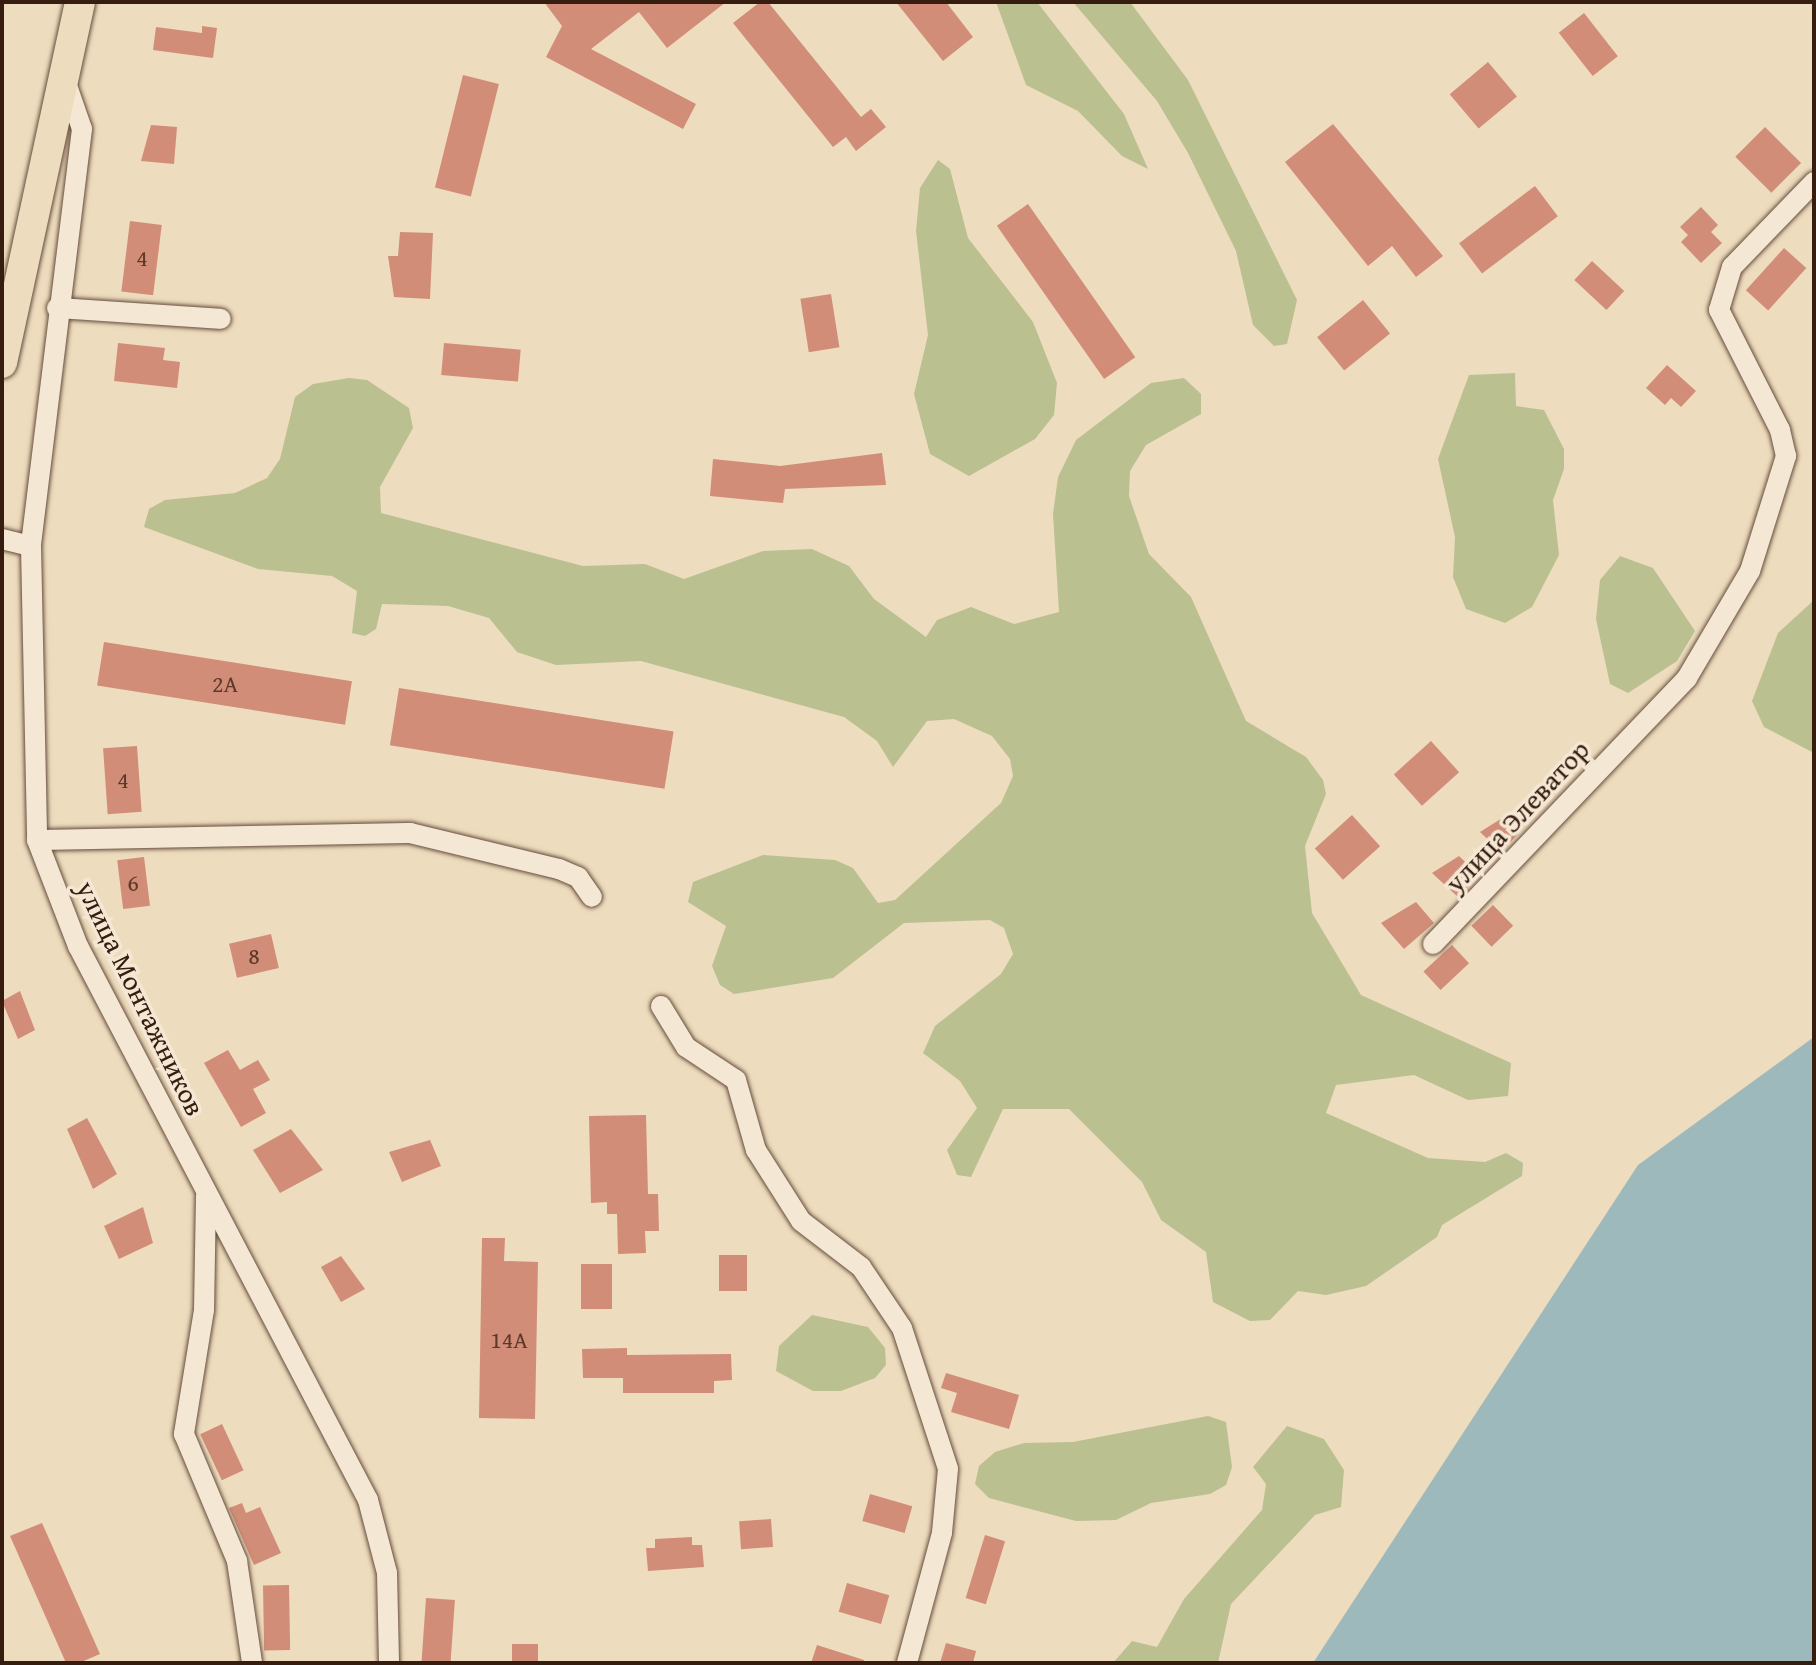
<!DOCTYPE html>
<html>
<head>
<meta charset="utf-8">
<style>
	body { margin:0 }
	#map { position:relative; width:1816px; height:1665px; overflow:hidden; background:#eedcbe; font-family:"Gentium Book Plus",serif }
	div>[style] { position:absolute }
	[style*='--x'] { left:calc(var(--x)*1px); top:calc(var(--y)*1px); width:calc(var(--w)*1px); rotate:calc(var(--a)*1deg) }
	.green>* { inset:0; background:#bac090 }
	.water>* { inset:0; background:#9db9bb }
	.building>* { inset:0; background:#d18d78; transform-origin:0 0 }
	.roads { filter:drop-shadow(0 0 2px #654d3c) drop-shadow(0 0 2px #654d3c) }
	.minor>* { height:20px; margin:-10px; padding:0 10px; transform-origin:10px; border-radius:10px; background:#f4e8d5 }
	.highway>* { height:30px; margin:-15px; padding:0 15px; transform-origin:15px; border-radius:15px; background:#eedcbe }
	span { translate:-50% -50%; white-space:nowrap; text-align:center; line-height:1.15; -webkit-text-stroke:7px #f4e8d5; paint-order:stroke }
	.number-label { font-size:24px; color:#5e392a }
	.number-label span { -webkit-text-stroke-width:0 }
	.street-label { font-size:28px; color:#371d10 }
	.frame { position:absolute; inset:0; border:4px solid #371d10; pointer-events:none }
</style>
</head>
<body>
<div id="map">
	<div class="green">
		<div style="clip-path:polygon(996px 2px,1037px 2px,1124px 114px,1148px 169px,1122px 156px,1078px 111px,1026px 85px)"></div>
		<div style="clip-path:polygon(1073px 2px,1130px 2px,1188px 80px,1297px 300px,1287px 344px,1274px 346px,1253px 325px,1236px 251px,1188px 153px,1157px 101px)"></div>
		<div style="clip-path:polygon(938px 160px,950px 169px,968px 238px,1033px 322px,1057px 383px,1054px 415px,1035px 439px,969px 476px,930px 454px,914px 394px,928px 335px,916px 231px,920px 188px)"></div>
		<div style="clip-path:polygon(1515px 373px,1516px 406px,1544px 410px,1564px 449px,1564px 469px,1553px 500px,1559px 555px,1532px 607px,1505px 623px,1466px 609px,1453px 577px,1455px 537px,1438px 459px,1469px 375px)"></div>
		<div style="clip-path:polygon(349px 378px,367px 380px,409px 408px,413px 428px,380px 487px,381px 513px,583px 566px,645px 564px,684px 579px,763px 551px,812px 549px,849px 566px,874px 599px,926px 637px,937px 620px,971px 607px,1014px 624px,1059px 612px,1053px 514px,1058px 477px,1076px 440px,1151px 383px,1184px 378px,1201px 394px,1201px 414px,1146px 445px,1130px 471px,1129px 496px,1149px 554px,1191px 597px,1246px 721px,1306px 757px,1323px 780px,1326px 794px,1305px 846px,1312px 913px,1361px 995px,1511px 1063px,1508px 1096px,1468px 1100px,1414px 1075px,1336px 1085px,1326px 1113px,1428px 1158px,1485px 1162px,1506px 1153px,1523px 1163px,1522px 1176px,1442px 1225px,1437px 1237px,1366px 1286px,1326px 1295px,1298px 1291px,1270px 1320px,1250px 1321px,1213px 1302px,1206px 1252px,1161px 1220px,1142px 1182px,1069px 1109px,1003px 1109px,971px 1177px,957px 1175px,947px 1150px,977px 1108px,960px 1081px,923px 1053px,935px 1026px,1001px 974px,1013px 954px,1004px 928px,990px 920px,904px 923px,833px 978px,734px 994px,720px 985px,712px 966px,726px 926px,688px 902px,693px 882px,763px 855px,835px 860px,853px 868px,878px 903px,895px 900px,1001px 803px,1013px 776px,1010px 759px,992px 736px,954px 719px,927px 721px,893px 767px,877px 741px,844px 717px,641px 661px,556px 665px,517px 652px,489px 618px,448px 606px,382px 604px,376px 629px,365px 636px,352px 633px,357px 591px,332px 576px,258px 569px,144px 527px,149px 509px,165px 500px,235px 493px,267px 478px,280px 459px,295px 397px,313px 384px)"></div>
		<div style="clip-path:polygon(1620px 556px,1653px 568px,1695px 631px,1677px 661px,1628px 693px,1610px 684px,1596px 619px,1600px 580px)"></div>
		<div style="clip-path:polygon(1814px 600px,1814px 753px,1764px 727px,1752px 701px,1778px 633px)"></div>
		<div style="clip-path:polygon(812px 1315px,868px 1327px,885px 1348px,886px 1365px,875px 1378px,841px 1391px,813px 1391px,776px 1371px,779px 1346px)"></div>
		<div style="clip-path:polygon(1208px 1416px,1226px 1422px,1232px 1467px,1226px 1485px,1210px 1494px,1151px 1503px,1116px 1520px,1076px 1521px,989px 1498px,975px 1484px,979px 1466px,995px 1452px,1024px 1443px,1073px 1442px)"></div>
		<div style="clip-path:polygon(1287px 1426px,1324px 1439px,1344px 1470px,1341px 1507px,1315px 1515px,1231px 1604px,1218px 1663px,1113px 1663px,1132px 1641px,1157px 1647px,1184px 1599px,1262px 1510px,1266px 1484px,1253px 1467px)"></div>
	</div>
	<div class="water">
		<div style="clip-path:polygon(1814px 1037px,1814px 1663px,1313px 1663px,1638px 1165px)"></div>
	</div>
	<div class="building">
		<div style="clip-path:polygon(544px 2px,726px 2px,667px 48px,639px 12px,591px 49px,696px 104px,683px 129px,546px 57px,562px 26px)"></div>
		<div style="clip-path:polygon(760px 2px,768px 2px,861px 117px,871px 109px,886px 127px,856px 151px,846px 137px,833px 147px,733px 23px)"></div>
		<div style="clip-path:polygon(896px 2px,946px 2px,973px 37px,943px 61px)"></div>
		<div style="left:1584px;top:13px;width:55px;height:32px;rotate:52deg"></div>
		<div style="clip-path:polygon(202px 26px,217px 28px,213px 58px,153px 50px,156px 27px,202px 33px)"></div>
		<div style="left:1488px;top:62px;width:45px;height:50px;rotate:50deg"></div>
		<div style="left:463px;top:75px;width:37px;height:116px;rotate:14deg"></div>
		<div style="clip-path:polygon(1333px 124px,1443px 256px,1416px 277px,1392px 246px,1368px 266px,1285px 162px)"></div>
		<div style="clip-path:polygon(151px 125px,177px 127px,174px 164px,141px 161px)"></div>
		<div style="left:1765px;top:127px;width:51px;height:42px;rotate:45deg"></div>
		<div style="left:1535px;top:186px;width:38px;height:95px;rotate:53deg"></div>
		<div style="left:1028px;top:204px;width:187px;height:38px;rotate:55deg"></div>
		<div style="clip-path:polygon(1701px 207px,1718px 225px,1711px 232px,1722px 243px,1701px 263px,1681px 242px,1688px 235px,1680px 227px)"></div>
		<div style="left:130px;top:221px;width:32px;height:71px;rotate:7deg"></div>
		<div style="clip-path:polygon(400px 232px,433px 233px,430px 299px,394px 297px,388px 256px,398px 256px)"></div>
		<div style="left:1784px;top:248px;width:30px;height:57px;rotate:42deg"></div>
		<div style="left:1592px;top:261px;width:44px;height:26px;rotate:43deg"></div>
		<div style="left:831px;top:294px;width:54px;height:31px;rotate:81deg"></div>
		<div style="left:1363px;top:300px;width:43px;height:59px;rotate:51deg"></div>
		<div style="clip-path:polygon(118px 343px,165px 348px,163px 360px,180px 362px,177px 388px,114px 381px)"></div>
		<div style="left:444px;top:343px;width:77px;height:32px;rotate:5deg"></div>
		<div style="clip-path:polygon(1667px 365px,1696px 391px,1681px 407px,1671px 398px,1665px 405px,1646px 388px)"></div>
		<div style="clip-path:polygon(882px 453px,886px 485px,785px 489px,783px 503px,710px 496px,713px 459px,780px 466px)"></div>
		<div style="left:104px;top:642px;width:251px;height:44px;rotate:9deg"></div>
		<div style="left:399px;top:688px;width:278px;height:58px;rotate:9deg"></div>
		<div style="left:1431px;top:741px;width:42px;height:50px;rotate:48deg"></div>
		<div style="left:137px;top:746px;width:66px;height:34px;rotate:86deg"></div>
		<div style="left:1352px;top:815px;width:42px;height:50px;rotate:48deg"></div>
		<div style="clip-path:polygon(1507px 815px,1522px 830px,1501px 852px,1480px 832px)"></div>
		<div style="clip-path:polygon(1459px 856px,1479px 875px,1458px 897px,1432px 873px)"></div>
		<div style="left:144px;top:857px;width:49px;height:27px;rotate:83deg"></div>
		<div style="clip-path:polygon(1416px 902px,1434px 923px,1404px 949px,1381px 923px)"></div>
		<div style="left:1493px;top:905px;width:29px;height:30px;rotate:46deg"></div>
		<div style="left:271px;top:934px;width:35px;height:43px;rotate:77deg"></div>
		<div style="left:1452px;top:945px;width:25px;height:39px;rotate:47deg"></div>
		<div style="clip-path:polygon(20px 991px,35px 1030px,18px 1039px,2px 1001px)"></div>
		<div style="clip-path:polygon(228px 1050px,240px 1070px,258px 1060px,270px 1080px,253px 1089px,266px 1113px,241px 1127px,204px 1063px)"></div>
		<div style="clip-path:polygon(646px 1115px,648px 1194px,658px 1194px,659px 1231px,645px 1231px,646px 1253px,618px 1254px,617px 1214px,607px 1214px,607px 1202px,591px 1203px,589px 1116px)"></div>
		<div style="clip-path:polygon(87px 1118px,117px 1174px,93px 1189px,67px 1129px)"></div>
		<div style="clip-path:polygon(291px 1129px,323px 1170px,280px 1193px,253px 1150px)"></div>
		<div style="clip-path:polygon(430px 1140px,441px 1166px,402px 1182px,389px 1152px)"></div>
		<div style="clip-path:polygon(143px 1207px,153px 1243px,119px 1259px,104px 1226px)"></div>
		<div style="clip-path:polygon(482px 1238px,505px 1238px,504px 1261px,538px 1262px,535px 1419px,479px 1418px)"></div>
		<div style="left:719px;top:1255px;width:28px;height:36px"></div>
		<div style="clip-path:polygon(341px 1256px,365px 1289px,341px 1302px,321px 1267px)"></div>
		<div style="left:581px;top:1264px;width:31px;height:45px"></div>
		<div style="clip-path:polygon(627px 1348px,627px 1355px,731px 1354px,732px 1380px,714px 1381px,714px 1393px,623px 1393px,623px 1378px,583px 1378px,582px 1349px)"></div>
		<div style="clip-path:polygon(946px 1373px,1019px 1395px,1009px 1429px,951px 1412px,957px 1393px,941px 1388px)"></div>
		<div style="left:222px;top:1424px;width:51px;height:24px;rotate:65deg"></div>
		<div style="left:870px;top:1494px;width:44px;height:28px;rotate:16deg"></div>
		<div style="clip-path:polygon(242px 1503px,246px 1513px,260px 1507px,281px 1553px,254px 1565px,229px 1508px)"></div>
		<div style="left:771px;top:1519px;width:28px;height:32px;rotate:86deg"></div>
		<div style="clip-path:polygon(42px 1523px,100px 1654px,79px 1663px,66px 1663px,10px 1536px)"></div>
		<div style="left:985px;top:1535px;width:21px;height:66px;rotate:17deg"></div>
		<div style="clip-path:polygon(692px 1537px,692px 1545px,702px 1545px,704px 1567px,648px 1571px,646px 1548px,655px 1548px,655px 1539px)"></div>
		<div style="left:847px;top:1583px;width:44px;height:30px;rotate:16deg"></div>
		<div style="left:289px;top:1585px;width:65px;height:26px;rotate:89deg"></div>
		<div style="left:426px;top:1598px;width:29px;height:65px;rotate:4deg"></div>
		<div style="clip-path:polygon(946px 1643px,976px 1651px,973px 1663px,940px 1663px)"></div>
		<div style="left:538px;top:1644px;width:19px;height:26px;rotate:90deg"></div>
		<div style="clip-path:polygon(817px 1645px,864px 1660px,864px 1663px,811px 1663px)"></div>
	</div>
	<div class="roads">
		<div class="minor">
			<div style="--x:64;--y:77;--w:55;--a:70.9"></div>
			<div style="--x:82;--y:129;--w:420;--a:97"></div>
			<div style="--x:31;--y:546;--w:294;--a:88.8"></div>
			<div style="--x:37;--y:840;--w:114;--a:68.9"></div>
			<div style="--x:78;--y:946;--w:625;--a:62.37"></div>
			<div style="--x:368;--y:1500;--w:75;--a:75.4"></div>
			<div style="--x:387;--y:1573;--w:90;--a:88.7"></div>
			<div style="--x:57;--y:308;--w:164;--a:3.8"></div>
			<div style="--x:2;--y:539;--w:30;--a:14"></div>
			<div style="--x:37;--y:840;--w:373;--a:-1.1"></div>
			<div style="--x:410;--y:833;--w:153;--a:13.6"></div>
			<div style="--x:559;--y:869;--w:21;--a:23"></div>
			<div style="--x:578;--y:877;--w:24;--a:55"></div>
			<div style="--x:1433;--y:944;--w:368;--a:-46.3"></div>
			<div style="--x:1687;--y:678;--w:124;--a:-59.5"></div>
			<div style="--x:1750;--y:571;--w:121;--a:-72.6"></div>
			<div style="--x:1786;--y:456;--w:27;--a:-103"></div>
			<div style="--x:1780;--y:430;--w:135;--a:-116.9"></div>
			<div style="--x:1719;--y:310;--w:45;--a:-73.2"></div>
			<div style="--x:1732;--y:267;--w:118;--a:-46"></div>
			<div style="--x:661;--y:1006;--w:48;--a:58.6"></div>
			<div style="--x:686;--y:1047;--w:60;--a:33.4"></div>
			<div style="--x:736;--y:1080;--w:73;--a:74.1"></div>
			<div style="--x:756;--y:1150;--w:84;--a:57.6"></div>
			<div style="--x:801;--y:1221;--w:76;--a:37.5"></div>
			<div style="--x:861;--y:1267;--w:73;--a:56.1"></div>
			<div style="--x:902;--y:1328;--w:148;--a:71.9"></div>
			<div style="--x:948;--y:1469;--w:64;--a:95.4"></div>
			<div style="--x:942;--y:1533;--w:135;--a:105.1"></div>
			<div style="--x:206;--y:1196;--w:114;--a:91"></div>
			<div style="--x:204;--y:1310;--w:126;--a:99.2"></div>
			<div style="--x:184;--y:1434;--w:138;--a:67.3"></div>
			<div style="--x:237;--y:1561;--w:103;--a:81.6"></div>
		</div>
		<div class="highway">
			<div style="--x:2;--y:363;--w:369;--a:-77.8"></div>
		</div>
	</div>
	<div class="number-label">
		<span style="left:142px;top:258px">4</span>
		<span style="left:225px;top:684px">2А</span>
		<span style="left:123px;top:780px">4</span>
		<span style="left:133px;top:883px">6</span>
		<span style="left:254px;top:956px">8</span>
		<span style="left:509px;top:1340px">14А</span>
	</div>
	<div class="street-label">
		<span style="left:1517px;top:816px;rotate:-47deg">улица Элеватор</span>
		<span style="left:141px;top:998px;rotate:64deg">улица Монтажников</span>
	</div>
	<div class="frame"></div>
</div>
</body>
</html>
